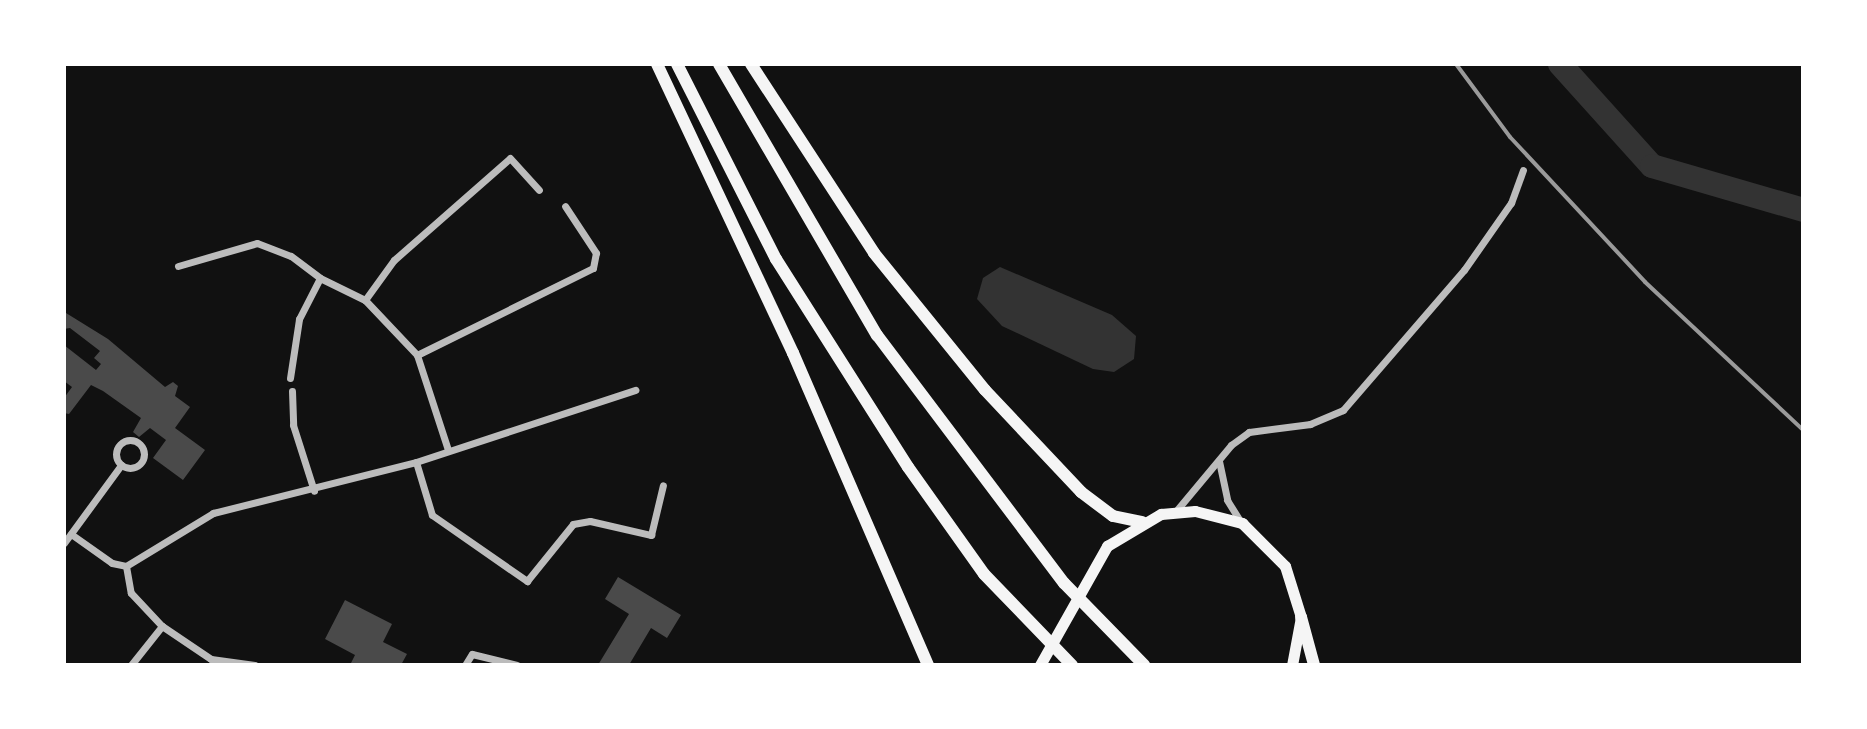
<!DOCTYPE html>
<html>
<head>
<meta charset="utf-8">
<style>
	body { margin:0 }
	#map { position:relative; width:1867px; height:729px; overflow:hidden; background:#111; font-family:"Archivo Narrow",sans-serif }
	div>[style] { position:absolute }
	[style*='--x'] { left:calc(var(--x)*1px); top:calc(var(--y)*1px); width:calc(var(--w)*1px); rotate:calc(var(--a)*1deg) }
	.water>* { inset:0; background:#333 }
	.river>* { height:24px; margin:-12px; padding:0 12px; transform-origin:12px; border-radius:12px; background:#333 }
	.building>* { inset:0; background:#4a4a4a }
	.minor>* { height:7px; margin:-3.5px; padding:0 3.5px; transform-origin:3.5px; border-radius:3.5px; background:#bcbcbc }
	.minor>.ring { margin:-3.5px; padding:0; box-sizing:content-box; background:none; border:7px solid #bcbcbc; border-radius:50% }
	.primary>* { height:11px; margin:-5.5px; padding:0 5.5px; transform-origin:5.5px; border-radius:5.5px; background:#f5f5f5 }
	.motorway>* { height:12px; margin:-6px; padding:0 6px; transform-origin:6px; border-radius:6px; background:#f5f5f5 }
	.rail>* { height:4px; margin:-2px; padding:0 2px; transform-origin:2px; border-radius:2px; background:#9a9a9a }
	span { translate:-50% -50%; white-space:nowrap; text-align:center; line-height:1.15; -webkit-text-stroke:7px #fff; paint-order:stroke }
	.frame { position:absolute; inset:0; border:66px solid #fff; pointer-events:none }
</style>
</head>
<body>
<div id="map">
	<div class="water">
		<div style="clip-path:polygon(1000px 267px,1112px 315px,1136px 336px,1134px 359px,1114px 372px,1093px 369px,1002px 326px,977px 299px,983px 278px)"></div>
	</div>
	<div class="river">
		<div style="--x:1560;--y:64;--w:137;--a:48"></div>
		<div style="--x:1652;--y:166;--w:157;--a:16.2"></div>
	</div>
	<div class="building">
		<div style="clip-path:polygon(66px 313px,108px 339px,165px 387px,173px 382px,178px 386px,175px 396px,190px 407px,175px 428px,205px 450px,183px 480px,153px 458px,166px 440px,150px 428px,139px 437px,133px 432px,141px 418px,103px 391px,91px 385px,69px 414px,64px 413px,64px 398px,72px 387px,64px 381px,64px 345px,96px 370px,101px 364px,94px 358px,100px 351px,70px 328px,64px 329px)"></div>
		<div style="clip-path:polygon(618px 577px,681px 615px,667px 638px,651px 628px,629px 665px,598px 665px,629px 614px,605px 599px)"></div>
		<div style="clip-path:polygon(345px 600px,392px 624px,383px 642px,407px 654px,401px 665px,350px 665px,355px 655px,325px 639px)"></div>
	</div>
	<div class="minor">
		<div style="--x:178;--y:266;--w:82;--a:-16.2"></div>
		<div style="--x:257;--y:243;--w:36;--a:21"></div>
		<div style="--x:291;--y:256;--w:36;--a:37"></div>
		<div style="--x:320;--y:278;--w:50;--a:26.1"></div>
		<div style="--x:365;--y:300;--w:76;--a:46.6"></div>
		<div style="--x:417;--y:355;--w:100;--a:71.9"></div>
		<div style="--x:365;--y:300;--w:49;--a:-54.1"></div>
		<div style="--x:394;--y:260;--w:154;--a:-41.3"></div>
		<div style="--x:510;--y:158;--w:43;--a:47.8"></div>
		<div style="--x:417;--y:355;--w:196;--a:-26.3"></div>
		<div style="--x:593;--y:268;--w:15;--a:-79"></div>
		<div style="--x:596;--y:253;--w:56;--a:-123.4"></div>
		<div style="--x:290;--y:378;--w:60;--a:-81.3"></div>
		<div style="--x:299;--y:319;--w:46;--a:-62.9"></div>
		<div style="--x:292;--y:391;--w:34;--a:88"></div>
		<div style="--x:293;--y:425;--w:69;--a:72.3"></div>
		<div class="ring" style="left:116px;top:440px;width:21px;height:21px"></div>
		<div style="--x:1219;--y:461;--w:40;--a:78"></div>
		<div style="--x:1227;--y:500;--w:26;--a:58"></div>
		<div style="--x:416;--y:462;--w:55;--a:73.2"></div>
		<div style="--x:432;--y:515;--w:116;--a:34.8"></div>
		<div style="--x:527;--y:581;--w:73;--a:-51.1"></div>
		<div style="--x:573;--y:524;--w:17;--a:-10"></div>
		<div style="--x:590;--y:521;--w:63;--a:12.9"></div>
		<div style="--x:651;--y:535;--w:51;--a:-76.5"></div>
		<div style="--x:1176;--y:511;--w:86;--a:-50.2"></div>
		<div style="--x:1231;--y:445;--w:22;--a:-36"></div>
		<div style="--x:1249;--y:432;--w:62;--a:-7.5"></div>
		<div style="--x:1310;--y:424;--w:36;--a:-23"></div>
		<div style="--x:1343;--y:410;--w:185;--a:-49.2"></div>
		<div style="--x:1464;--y:270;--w:82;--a:-55"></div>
		<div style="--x:1511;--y:203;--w:35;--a:-70"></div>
		<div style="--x:71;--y:534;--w:50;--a:35.3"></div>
		<div style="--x:112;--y:563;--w:14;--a:12"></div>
		<div style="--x:126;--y:566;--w:102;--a:-31.3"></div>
		<div style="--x:213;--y:513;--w:209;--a:-14.1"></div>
		<div style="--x:416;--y:462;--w:231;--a:-18.2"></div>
		<div style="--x:64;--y:543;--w:97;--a:-53.8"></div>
		<div style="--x:126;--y:566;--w:27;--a:80"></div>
		<div style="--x:131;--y:593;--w:45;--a:46.8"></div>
		<div style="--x:162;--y:626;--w:59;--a:34"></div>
		<div style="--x:211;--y:659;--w:44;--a:7.8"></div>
		<div style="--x:131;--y:665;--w:50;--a:-51.5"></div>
		<div style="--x:465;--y:665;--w:13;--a:-58"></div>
		<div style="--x:472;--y:654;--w:46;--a:13.7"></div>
	</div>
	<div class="primary">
		<div style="--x:1040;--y:665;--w:137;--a:-60.6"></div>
		<div style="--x:1107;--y:546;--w:63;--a:-30.7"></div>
		<div style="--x:1161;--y:514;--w:34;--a:-5"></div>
		<div style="--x:1195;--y:511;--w:49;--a:14.3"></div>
		<div style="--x:1242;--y:523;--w:61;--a:45"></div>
		<div style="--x:1285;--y:566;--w:53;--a:72.6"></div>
		<div style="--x:1301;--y:617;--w:49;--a:100.6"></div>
	</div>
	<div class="motorway">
		<div style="--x:657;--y:64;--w:319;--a:64.8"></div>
		<div style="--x:793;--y:353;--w:340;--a:66.6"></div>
		<div style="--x:677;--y:64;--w:219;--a:63.1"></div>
		<div style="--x:776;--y:259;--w:246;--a:57.6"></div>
		<div style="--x:908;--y:467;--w:131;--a:54.6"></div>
		<div style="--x:984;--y:574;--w:127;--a:46"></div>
		<div style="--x:719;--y:64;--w:314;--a:59.8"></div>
		<div style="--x:877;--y:335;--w:311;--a:53"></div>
		<div style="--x:1064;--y:583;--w:115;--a:45.7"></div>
		<div style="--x:751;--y:64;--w:225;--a:56.9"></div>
		<div style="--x:874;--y:253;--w:176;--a:51"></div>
		<div style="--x:985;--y:390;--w:140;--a:46.7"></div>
		<div style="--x:1081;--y:492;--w:40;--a:37"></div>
		<div style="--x:1113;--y:516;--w:30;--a:12"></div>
		<div style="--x:1301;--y:617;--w:50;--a:74.8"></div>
	</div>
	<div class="rail">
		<div style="--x:1456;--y:64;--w:91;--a:53.5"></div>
		<div style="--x:1510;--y:137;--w:198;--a:47"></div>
		<div style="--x:1645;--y:282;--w:216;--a:43.1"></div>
	</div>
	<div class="frame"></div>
</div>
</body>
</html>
